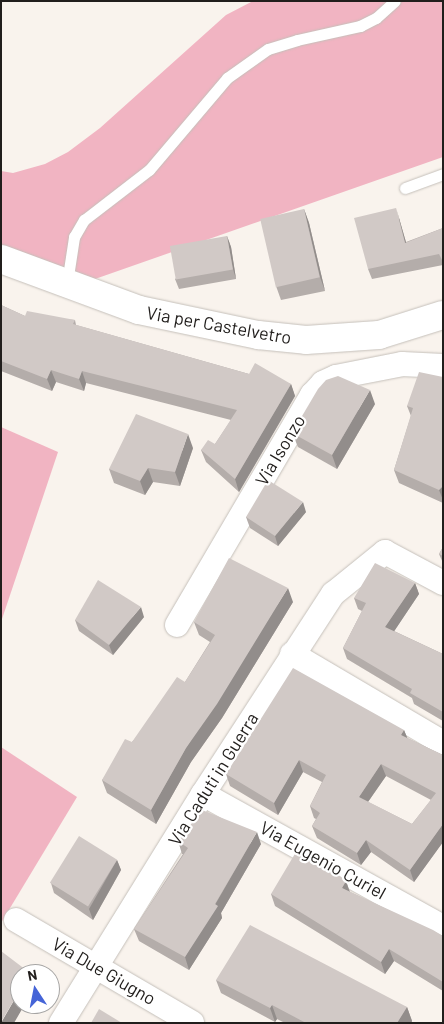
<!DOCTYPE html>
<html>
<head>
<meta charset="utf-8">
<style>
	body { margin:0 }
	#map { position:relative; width:444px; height:1024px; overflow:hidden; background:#f9f3ed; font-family:Barlow,sans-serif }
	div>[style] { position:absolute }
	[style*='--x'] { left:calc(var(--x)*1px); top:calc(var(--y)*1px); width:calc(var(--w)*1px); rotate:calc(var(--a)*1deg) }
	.green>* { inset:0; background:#f1b4c2 }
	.roads { filter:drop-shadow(0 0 1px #c5c0ba) drop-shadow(0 0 1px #c5c0ba) }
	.service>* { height:11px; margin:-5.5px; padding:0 5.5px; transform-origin:5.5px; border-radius:5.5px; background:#fff }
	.minor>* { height:24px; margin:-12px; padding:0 12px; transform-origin:12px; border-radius:12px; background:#fff }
	.tertiary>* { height:28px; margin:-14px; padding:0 14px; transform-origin:14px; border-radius:14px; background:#fff }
	.wall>* { inset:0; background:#b4adaa }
	.shaded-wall>* { inset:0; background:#928d8b }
	.building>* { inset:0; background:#d1c9c6; transform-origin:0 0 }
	span { translate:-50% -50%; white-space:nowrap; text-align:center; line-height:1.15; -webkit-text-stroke:4.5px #fff; paint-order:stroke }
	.street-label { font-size:18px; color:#211e1c }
	.frame { position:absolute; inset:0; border:2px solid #211e1c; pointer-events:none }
	.north { position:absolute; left:10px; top:964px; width:50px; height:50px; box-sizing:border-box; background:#fff; border:1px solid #a6a5a4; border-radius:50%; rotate:349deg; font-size:14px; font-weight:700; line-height:20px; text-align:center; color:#211e1c }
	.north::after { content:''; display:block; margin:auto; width:18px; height:22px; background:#4564d7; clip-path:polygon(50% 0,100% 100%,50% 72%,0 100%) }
</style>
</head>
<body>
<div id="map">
	<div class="green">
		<div style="clip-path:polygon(253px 1px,443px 1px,443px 157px,95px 279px,1px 246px,1px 171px,13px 173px,45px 164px,68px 152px,100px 128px,226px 15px)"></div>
		<div style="clip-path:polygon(1px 427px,58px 452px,1px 622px)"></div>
		<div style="clip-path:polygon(1px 747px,77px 797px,1px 923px)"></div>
	</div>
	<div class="roads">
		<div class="service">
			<div style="--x:405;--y:188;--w:40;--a:-20.2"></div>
			<div style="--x:67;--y:283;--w:47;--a:-81.3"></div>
			<div style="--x:74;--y:237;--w:20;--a:-60"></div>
			<div style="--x:84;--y:220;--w:82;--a:-37.6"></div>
			<div style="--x:149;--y:170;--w:121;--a:-49.7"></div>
			<div style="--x:227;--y:78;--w:50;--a:-35.3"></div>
			<div style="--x:268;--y:49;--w:30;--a:-17"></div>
			<div style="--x:297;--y:40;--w:65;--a:-12.5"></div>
			<div style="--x:360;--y:26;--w:18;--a:-27"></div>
			<div style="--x:376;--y:18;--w:25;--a:-42"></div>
		</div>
		<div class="minor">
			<div style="--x:177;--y:625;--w:267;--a:-59.6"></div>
			<div style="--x:312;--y:395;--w:16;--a:-47"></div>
			<div style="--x:323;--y:383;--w:14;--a:-25"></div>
			<div style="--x:336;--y:377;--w:67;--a:-11.1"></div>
			<div style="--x:402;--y:364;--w:41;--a:2.8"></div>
			<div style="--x:292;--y:654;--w:175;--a:30.5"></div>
			<div style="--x:203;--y:794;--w:274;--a:29"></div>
			<div style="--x:16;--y:920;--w:204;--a:30.3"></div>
			<div style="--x:61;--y:1023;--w:269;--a:-58.2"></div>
			<div style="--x:203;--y:794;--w:239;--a:-57"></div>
			<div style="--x:333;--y:594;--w:67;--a:-38.9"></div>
			<div style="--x:385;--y:552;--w:66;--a:28.1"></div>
		</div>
		<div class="tertiary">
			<div style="--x:1;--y:259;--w:147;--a:20.3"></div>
			<div style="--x:139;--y:310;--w:122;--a:11.9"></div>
			<div style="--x:258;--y:335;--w:48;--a:5.9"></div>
			<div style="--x:306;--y:340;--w:73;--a:-3.9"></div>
			<div style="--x:379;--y:335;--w:67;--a:-17.4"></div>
		</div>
	</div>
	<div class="wall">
		<div style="clip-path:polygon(304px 209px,309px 223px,325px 291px,281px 300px,276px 286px)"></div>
		<div style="clip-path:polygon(399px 218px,406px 242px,443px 228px,443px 265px,372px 279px,368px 269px)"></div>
		<div style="clip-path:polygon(227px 236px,231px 247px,236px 279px,179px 289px,175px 279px)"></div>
		<div style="clip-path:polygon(1px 305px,25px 316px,75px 320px,76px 325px,249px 374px,291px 384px,295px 396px,239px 492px,206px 462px,201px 450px,215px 444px,231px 420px,86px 383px,84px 391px,56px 382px,52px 391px,1px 371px)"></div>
		<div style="clip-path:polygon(443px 377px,443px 503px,399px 483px,394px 470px,411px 416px,407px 406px)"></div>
		<div style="clip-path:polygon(375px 404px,337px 469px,298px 447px,292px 433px)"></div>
		<div style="clip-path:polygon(193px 448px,180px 486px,153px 482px,145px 495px,114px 483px,109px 469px)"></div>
		<div style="clip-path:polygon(306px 512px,278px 546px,250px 528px,246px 517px)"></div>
		<div style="clip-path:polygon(443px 547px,443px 563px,439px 554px)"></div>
		<div style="clip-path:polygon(415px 583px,419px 594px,394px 631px,443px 654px,443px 721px,414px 704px,412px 698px,347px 659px,343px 648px,362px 611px,358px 609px,354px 598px)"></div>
		<div style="clip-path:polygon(293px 602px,222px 718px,191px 762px,156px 824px,107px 793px,102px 780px,132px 742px,185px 682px,210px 642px,199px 635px,194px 622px)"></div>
		<div style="clip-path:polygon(144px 617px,113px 655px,79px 631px,75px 620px)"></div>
		<div style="clip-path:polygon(evenodd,404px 730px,407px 738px,443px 755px,443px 842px,414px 882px,371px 852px,361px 865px,317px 838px,312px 826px,316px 819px,314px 818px,310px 806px,322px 782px,303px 772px,278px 815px,230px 786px,226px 774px,404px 730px,386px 776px,431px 800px,412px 824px,368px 802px,386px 776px)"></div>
		<div style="clip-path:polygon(178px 841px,261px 844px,221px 913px,222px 918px,189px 970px,139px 941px,134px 929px,183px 854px,182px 854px)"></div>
		<div style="clip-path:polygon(117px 860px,121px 870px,93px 920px,54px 893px,51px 883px)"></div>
		<div style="clip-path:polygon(346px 881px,350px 892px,443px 936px,443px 991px,394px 961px,385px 974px,275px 906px,271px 894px)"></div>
		<div style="clip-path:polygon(216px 980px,407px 1007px,412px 1021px,411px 1023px,285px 1023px,277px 1019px,275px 1022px,221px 993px)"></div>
	</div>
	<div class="shaded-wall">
		<div style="clip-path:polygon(396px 208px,399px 218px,409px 253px,405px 243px)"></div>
		<div style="clip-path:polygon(304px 209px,309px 223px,325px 291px,320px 277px)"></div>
		<div style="clip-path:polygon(227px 236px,231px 247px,236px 279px,233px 269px)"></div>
		<div style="clip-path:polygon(51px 370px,56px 382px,52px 391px,47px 379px)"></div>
		<div style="clip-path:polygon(82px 371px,86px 383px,84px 391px,79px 379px)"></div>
		<div style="clip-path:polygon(291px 384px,295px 396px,239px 492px,235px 479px)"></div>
		<div style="clip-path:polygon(370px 390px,375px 404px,337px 469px,332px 455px)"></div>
		<div style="clip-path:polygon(188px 434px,193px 448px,180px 486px,175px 472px)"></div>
		<div style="clip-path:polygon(148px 468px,153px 482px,145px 495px,140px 481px)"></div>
		<div style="clip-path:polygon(443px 486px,443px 500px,439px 490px)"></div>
		<div style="clip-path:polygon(303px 502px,306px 512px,278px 546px,275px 536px)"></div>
		<div style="clip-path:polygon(415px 583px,419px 594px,389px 639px,385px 627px)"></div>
		<div style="clip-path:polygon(288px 588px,293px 602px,222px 718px,191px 762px,156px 824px,151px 810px,186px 748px)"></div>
		<div style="clip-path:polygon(141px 607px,144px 617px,113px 655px,109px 645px)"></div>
		<div style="clip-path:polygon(404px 730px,409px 742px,401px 735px)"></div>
		<div style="clip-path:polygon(299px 760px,303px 772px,278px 815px,274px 803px)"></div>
		<div style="clip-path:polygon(381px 764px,386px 776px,363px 809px,359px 797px)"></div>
		<div style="clip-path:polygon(443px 824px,443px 842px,414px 882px,410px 870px)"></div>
		<div style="clip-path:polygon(257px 832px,261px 844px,221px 913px,222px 918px,189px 970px,185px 957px)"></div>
		<div style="clip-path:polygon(366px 840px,371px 852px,361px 865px,357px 853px)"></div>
		<div style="clip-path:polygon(117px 860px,121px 870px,93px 920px,89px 909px)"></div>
		<div style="clip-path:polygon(346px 881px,350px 893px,342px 888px)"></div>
		<div style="clip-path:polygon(389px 949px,394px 961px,385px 974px,381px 962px)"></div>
		<div style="clip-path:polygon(20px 990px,20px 1004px,25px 1004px,14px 1023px,1px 1023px)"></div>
		<div style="clip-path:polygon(272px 1005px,277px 1019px,275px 1022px,270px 1008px)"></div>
		<div style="clip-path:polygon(407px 1007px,412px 1021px,411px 1023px,397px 1023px)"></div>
	</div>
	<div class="building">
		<div style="clip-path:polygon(396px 208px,405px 243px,443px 228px,443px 262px,439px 254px,368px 269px,354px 218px)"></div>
		<div style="left:304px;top:209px;width:70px;height:45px;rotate:77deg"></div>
		<div style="left:227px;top:236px;width:34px;height:58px;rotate:80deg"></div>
		<div style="clip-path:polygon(1px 305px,25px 316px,27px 311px,75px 320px,73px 324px,249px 374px,255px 363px,291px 384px,235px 479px,201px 450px,208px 440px,215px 444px,237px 410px,82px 371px,79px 379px,51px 370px,47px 379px,1px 361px)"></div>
		<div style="clip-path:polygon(419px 372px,443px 377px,443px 486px,439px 490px,394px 470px,413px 408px,407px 406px)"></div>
		<div style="clip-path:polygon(338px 376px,370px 390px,332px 455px,292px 433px,318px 389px,326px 380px)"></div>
		<div style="clip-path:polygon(136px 414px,188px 434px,175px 472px,148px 468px,140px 481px,109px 469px)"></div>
		<div style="clip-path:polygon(268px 480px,303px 502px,275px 536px,246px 517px)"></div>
		<div style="clip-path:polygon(443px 547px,443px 556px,439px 554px)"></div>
		<div style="clip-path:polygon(229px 558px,288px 588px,217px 704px,186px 748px,151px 810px,102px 780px,125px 739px,132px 742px,177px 677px,185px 682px,215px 635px,194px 622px)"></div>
		<div style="clip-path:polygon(375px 563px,415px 583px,385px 627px,443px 654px,443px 712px,410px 693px,412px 689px,343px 648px,366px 603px,354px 598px)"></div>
		<div style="clip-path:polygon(98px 580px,141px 607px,109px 645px,75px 620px)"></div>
		<div style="clip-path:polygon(evenodd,293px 668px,404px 730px,401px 735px,443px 755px,443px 824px,410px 870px,366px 840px,357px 853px,312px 826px,320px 813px,310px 806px,326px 775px,299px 760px,274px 803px,226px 774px,293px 668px,381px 764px,436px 793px,412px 824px,359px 797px,381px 764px)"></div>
		<div style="clip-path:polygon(202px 810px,257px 832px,215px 904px,218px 906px,185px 957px,134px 929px,188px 848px,178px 841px)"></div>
		<div style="left:79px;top:836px;width:45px;height:55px;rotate:32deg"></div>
		<div style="clip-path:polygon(296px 852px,340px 876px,346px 881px,342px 888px,433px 930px,443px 936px,443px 982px,389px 949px,381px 962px,271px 894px)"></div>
		<div style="clip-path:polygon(250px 925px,407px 1007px,397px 1023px,306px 1023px,272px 1005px,270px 1008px,216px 980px)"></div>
		<div style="clip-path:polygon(1px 951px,30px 973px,29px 974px,20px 974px,20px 990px,1px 1022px)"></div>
		<div style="clip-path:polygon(99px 1009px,122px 1023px,91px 1023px)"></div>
	</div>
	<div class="street-label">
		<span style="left:219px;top:325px;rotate:10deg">Via per Castelvetro</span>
		<span style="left:280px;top:450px;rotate:-59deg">Via Isonzo</span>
		<span style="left:213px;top:779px;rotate:-58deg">Via Caduti in Guerra</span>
		<span style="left:323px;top:860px;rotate:29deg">Via Eugenio Curiel</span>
		<span style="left:104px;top:971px;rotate:30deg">Via Due Giugno</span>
	</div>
	<div class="frame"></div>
	<div class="north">N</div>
</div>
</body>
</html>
